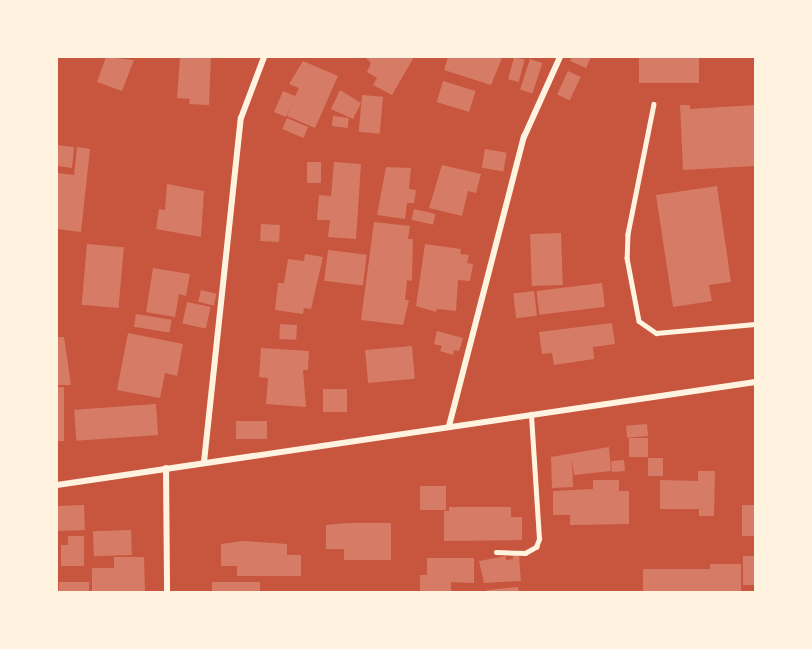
<!DOCTYPE html>
<html>
<head>
<meta charset="utf-8">
<style>
	body { margin:0 }
	#map { position:relative; width:812px; height:649px; overflow:hidden; background:#c8553d; font-family:"Work Sans",sans-serif }
	div>[style] { position:absolute }
	[style*='--x'] { left:calc(var(--x)*1px); top:calc(var(--y)*1px); width:calc(var(--w)*1px); rotate:calc(var(--a)*1deg) }
	.building>* { inset:0; background:#d67c66; transform-origin:0 0 }
	.service>* { height:4.5px; margin:-2.25px; padding:0 2.25px; transform-origin:2.25px; border-radius:2.25px; background:#fff3e0 }
	.minor>* { height:6px; margin:-3px; padding:0 3px; transform-origin:3px; border-radius:3px; background:#fff3e0 }
	span { translate:-50% -50%; white-space:nowrap; text-align:center; line-height:1.15; -webkit-text-stroke:4.5px #fff3e0; paint-order:stroke }
	.frame { position:absolute; inset:0; border:58px solid #fff3e0; pointer-events:none }
</style>
</head>
<body>
<div id="map">
	<div class="building">
		<div style="clip-path:polygon(106px 57px,134px 60px,122px 91px,97px 82px)"></div>
		<div style="clip-path:polygon(180px 57px,211px 57px,209px 105px,189px 104px,190px 99px,177px 98px)"></div>
		<div style="clip-path:polygon(365px 57px,414px 57px,392px 95px,373px 85px,377px 78px,367px 72px,371px 63px)"></div>
		<div style="clip-path:polygon(448px 57px,500px 57px,502px 58px,491px 85px,444px 70px)"></div>
		<div style="left:514px;top:57px;width:11px;height:23px;rotate:15deg"></div>
		<div style="clip-path:polygon(572px 57px,591px 57px,586px 68px,570px 61px)"></div>
		<div style="left:639px;top:57px;width:60px;height:26px"></div>
		<div style="left:530px;top:59px;width:13px;height:32px;rotate:18deg"></div>
		<div style="clip-path:polygon(303px 61px,338px 76px,315px 128px,287px 116px,293px 101px,286px 117px,274px 112px,283px 91px,295px 96px,299px 88px,289px 84px)"></div>
		<div style="left:568px;top:71px;width:14px;height:26px;rotate:25deg"></div>
		<div style="left:443px;top:81px;width:34px;height:22px;rotate:17deg"></div>
		<div style="clip-path:polygon(340px 90px,361px 103px,353px 119px,331px 109px)"></div>
		<div style="left:362px;top:95px;width:21px;height:37px;rotate:5deg"></div>
		<div style="clip-path:polygon(680px 105px,690px 105px,690px 109px,755px 105px,755px 166px,683px 170px)"></div>
		<div style="left:333px;top:116px;width:16px;height:10px;rotate:7deg"></div>
		<div style="left:287px;top:118px;width:23px;height:12px;rotate:23deg"></div>
		<div style="clip-path:polygon(57px 145px,74px 147px,72px 168px,58px 166px)"></div>
		<div style="clip-path:polygon(77px 147px,90px 149px,81px 232px,57px 229px,57px 173px,74px 175px)"></div>
		<div style="left:485px;top:149px;width:22px;height:19px;rotate:10deg"></div>
		<div style="left:307px;top:162px;width:14px;height:21px"></div>
		<div style="clip-path:polygon(334px 162px,361px 164px,356px 239px,328px 237px,330px 220px,317px 220px,319px 195px,331px 196px)"></div>
		<div style="clip-path:polygon(442px 165px,481px 174px,476px 193px,468px 191px,462px 216px,429px 208px)"></div>
		<div style="clip-path:polygon(386px 167px,411px 168px,409px 189px,416px 190px,414px 203px,407px 203px,405px 219px,377px 215px)"></div>
		<div style="clip-path:polygon(167px 184px,204px 191px,201px 237px,156px 229px,159px 209px,165px 210px)"></div>
		<div style="clip-path:polygon(717px 186px,731px 282px,709px 285px,712px 301px,673px 307px,656px 195px)"></div>
		<div style="left:414px;top:209px;width:22px;height:11px;rotate:13deg"></div>
		<div style="clip-path:polygon(374px 222px,410px 226px,408px 239px,413px 239px,412px 281px,407px 280px,405px 300px,409px 300px,403px 325px,361px 320px)"></div>
		<div style="left:261px;top:224px;width:19px;height:17px;rotate:3deg"></div>
		<div style="left:561px;top:233px;width:52px;height:31px;rotate:88deg"></div>
		<div style="left:87px;top:244px;width:37px;height:61px;rotate:5deg"></div>
		<div style="clip-path:polygon(425px 244px,461px 249px,460px 254px,469px 255px,467px 263px,473px 264px,470px 281px,458px 280px,456px 311px,437px 309px,436px 312px,416px 306px)"></div>
		<div style="left:328px;top:250px;width:39px;height:31px;rotate:7deg"></div>
		<div style="clip-path:polygon(305px 254px,323px 257px,311px 309px,304px 308px,303px 314px,275px 310px,278px 283px,284px 283px,288px 259px,304px 261px)"></div>
		<div style="clip-path:polygon(153px 268px,190px 274px,186px 296px,179px 294px,175px 317px,146px 312px)"></div>
		<div style="left:602px;top:283px;width:24px;height:66px;rotate:83deg"></div>
		<div style="left:201px;top:290px;width:16px;height:12px;rotate:14deg"></div>
		<div style="left:534px;top:291px;width:25px;height:21px;rotate:83deg"></div>
		<div style="left:187px;top:302px;width:24px;height:22px;rotate:12deg"></div>
		<div style="left:136px;top:314px;width:36px;height:13px;rotate:9deg"></div>
		<div style="clip-path:polygon(612px 323px,615px 344px,593px 347px,594px 359px,554px 365px,552px 353px,542px 354px,539px 332px)"></div>
		<div style="left:280px;top:324px;width:17px;height:15px;rotate:3deg"></div>
		<div style="clip-path:polygon(437px 331px,463px 338px,459px 351px,454px 350px,453px 355px,440px 351px,442px 346px,434px 344px)"></div>
		<div style="clip-path:polygon(128px 333px,183px 344px,177px 376px,165px 373px,160px 398px,117px 390px)"></div>
		<div style="clip-path:polygon(57px 337px,64px 337px,71px 385px,57px 385px)"></div>
		<div style="left:412px;top:346px;width:33px;height:47px;rotate:85deg"></div>
		<div style="clip-path:polygon(261px 348px,309px 351px,308px 370px,303px 370px,306px 407px,266px 404px,268px 378px,259px 377px)"></div>
		<div style="left:57px;top:387px;width:7px;height:54px"></div>
		<div style="left:323px;top:389px;width:24px;height:23px"></div>
		<div style="left:156px;top:404px;width:31px;height:82px;rotate:86deg"></div>
		<div style="left:236px;top:421px;width:31px;height:18px"></div>
		<div style="left:647px;top:424px;width:12px;height:21px;rotate:85deg"></div>
		<div style="left:648px;top:438px;width:19px;height:19px;rotate:90deg"></div>
		<div style="clip-path:polygon(609px 447px,611px 471px,574px 475px,572px 459px,573px 487px,552px 488px,551px 457px)"></div>
		<div style="left:648px;top:458px;width:15px;height:18px"></div>
		<div style="left:624px;top:460px;width:11px;height:13px;rotate:85deg"></div>
		<div style="clip-path:polygon(698px 471px,715px 471px,714px 516px,699px 516px,699px 509px,660px 509px,660px 480px,698px 481px)"></div>
		<div style="clip-path:polygon(593px 480px,619px 480px,619px 491px,629px 491px,629px 524px,570px 525px,570px 515px,553px 515px,553px 491px,593px 489px)"></div>
		<div style="left:420px;top:486px;width:26px;height:24px"></div>
		<div style="left:84px;top:505px;width:25px;height:27px;rotate:88deg"></div>
		<div style="left:742px;top:505px;width:13px;height:31px"></div>
		<div style="clip-path:polygon(449px 507px,511px 507px,511px 517px,522px 517px,522px 540px,444px 541px,444px 511px,449px 511px)"></div>
		<div style="clip-path:polygon(347px 523px,391px 523px,391px 560px,344px 560px,344px 549px,326px 549px,326px 525px)"></div>
		<div style="left:131px;top:530px;width:25px;height:38px;rotate:88deg"></div>
		<div style="clip-path:polygon(68px 536px,84px 536px,84px 566px,61px 566px,61px 545px,68px 545px)"></div>
		<div style="clip-path:polygon(243px 541px,287px 544px,287px 555px,301px 555px,301px 576px,237px 576px,237px 566px,221px 566px,221px 544px)"></div>
		<div style="clip-path:polygon(513px 555px,519px 555px,521px 581px,484px 583px,479px 561px,506px 556px,506px 560px,513px 559px)"></div>
		<div style="left:743px;top:556px;width:12px;height:29px"></div>
		<div style="clip-path:polygon(114px 557px,144px 557px,145px 592px,92px 592px,92px 568px,114px 568px)"></div>
		<div style="clip-path:polygon(427px 558px,474px 558px,474px 583px,451px 582px,451px 592px,420px 592px,420px 575px,427px 575px)"></div>
		<div style="clip-path:polygon(710px 564px,741px 564px,741px 591px,643px 592px,643px 569px,710px 569px)"></div>
		<div style="left:59px;top:582px;width:30px;height:10px"></div>
		<div style="left:260px;top:582px;width:10px;height:48px;rotate:90deg"></div>
		<div style="clip-path:polygon(518px 587px,519px 592px,487px 592px,487px 590px)"></div>
	</div>
	<div class="service">
		<div style="--x:654;--y:104;--w:133;--a:101.3"></div>
		<div style="--x:628;--y:234;--w:24;--a:92"></div>
		<div style="--x:627;--y:258;--w:64;--a:79.2"></div>
		<div style="--x:639;--y:321;--w:21;--a:35"></div>
		<div style="--x:656;--y:333;--w:99;--a:-5.2"></div>
		<div style="--x:496;--y:552;--w:29;--a:2"></div>
		<div style="--x:525;--y:553;--w:13;--a:-29"></div>
		<div style="--x:536;--y:547;--w:9;--a:-69"></div>
		<div style="--x:539;--y:539;--w:125;--a:-93.7"></div>
	</div>
	<div class="minor">
		<div style="--x:449;--y:426;--w:299;--a:-75.5"></div>
		<div style="--x:524;--y:137;--w:88;--a:-65.8"></div>
		<div style="--x:204;--y:462;--w:346;--a:-83.9"></div>
		<div style="--x:241;--y:118;--w:65;--a:-69.3"></div>
		<div style="--x:166;--y:468;--w:124;--a:89.5"></div>
		<div style="--x:57;--y:485;--w:706;--a:-8.39"></div>
	</div>
	<div class="frame"></div>
</div>
</body>
</html>
